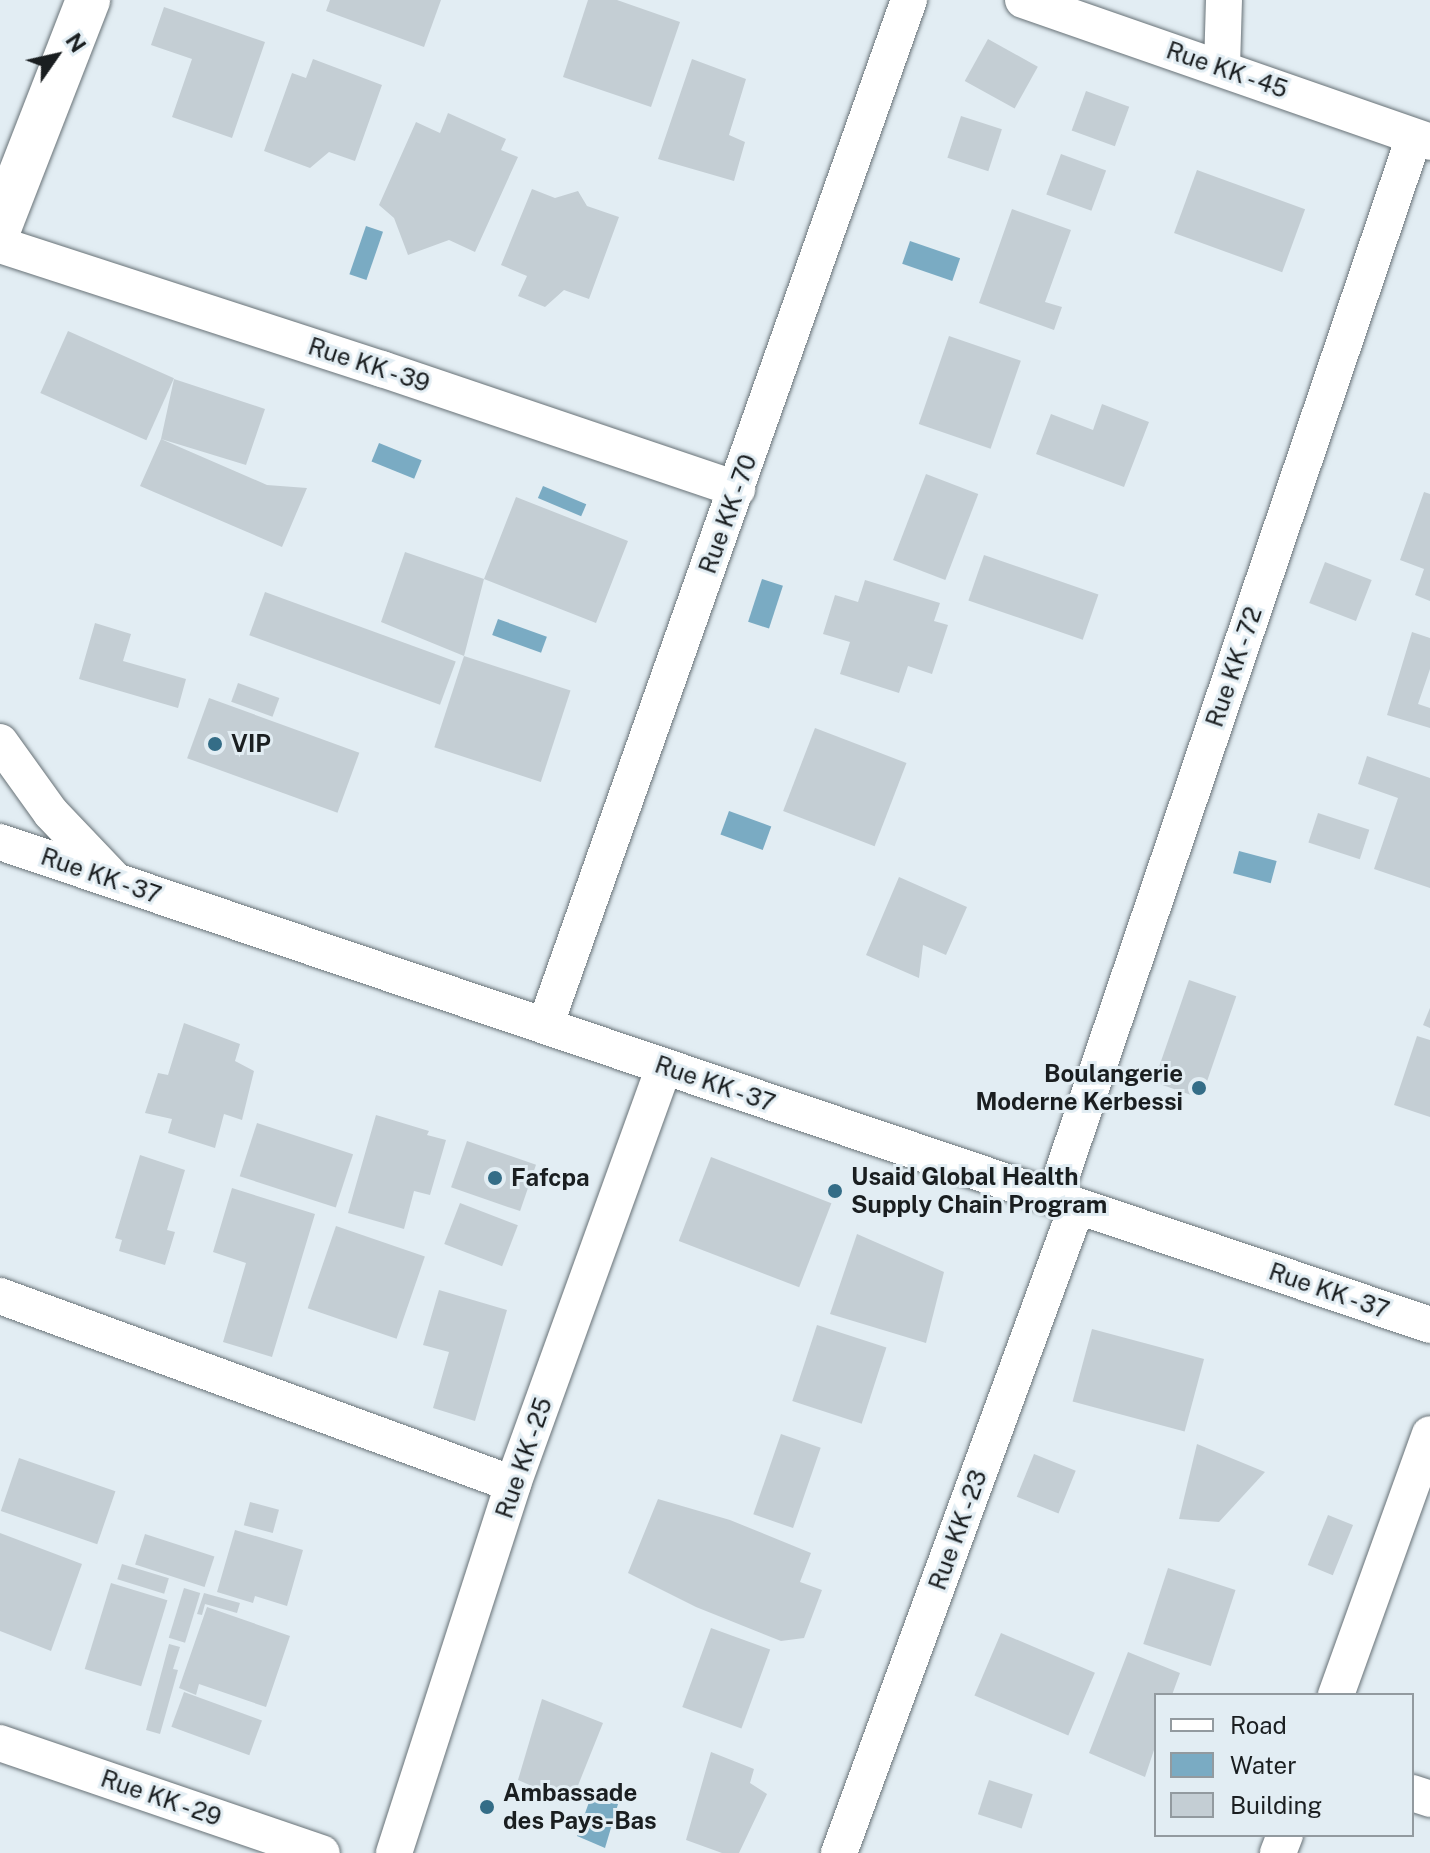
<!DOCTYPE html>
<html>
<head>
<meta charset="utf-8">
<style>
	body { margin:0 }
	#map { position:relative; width:1430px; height:1853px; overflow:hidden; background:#e2edf3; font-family:"Public Sans",sans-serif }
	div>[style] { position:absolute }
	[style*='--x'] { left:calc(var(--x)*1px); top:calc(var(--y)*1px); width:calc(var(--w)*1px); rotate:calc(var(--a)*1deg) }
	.water>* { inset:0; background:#7aabc3; transform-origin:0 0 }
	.building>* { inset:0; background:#c4ced4; transform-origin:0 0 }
	.roads { filter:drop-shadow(0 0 2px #687277) drop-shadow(0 0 2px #687277) }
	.minor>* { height:36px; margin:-18px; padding:0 18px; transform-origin:18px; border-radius:18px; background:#fff }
	.tertiary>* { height:44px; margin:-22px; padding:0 22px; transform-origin:22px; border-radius:22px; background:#fff }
	.dots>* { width:22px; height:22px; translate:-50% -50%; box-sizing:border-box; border:4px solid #e2edf3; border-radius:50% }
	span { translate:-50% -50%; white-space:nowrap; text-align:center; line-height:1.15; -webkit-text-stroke:6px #e2edf3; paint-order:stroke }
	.street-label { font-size:24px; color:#1a1e20 }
	.poi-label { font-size:24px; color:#1a1e20; font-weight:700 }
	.left { translate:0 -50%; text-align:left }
	.right { translate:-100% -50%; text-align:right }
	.legend { position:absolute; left:1154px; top:1693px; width:260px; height:144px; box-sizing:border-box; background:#e2edf3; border:2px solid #929a9f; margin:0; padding:10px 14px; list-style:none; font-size:24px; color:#1a1e20 }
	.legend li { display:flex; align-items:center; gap:16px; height:40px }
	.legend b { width:40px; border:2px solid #929a9f }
	.north { position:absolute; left:16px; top:16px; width:80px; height:80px; -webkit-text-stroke:6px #e2edf3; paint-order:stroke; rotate:56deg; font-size:22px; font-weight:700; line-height:32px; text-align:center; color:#1a1e20 }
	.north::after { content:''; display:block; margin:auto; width:28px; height:36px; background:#1a1e20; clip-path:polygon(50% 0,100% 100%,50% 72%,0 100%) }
</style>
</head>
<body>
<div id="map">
	<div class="water">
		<div style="left:366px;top:226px;width:18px;height:51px;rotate:19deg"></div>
		<div style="left:910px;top:241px;width:53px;height:24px;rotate:19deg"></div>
		<div style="left:379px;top:443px;width:46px;height:20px;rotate:22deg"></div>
		<div style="left:543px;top:486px;width:47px;height:13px;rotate:23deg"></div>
		<div style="left:762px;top:579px;width:22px;height:45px;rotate:18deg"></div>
		<div style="left:498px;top:619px;width:52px;height:17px;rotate:20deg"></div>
		<div style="left:729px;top:811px;width:45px;height:25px;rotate:20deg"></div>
		<div style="left:1239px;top:851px;width:39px;height:23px;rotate:15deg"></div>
		<div style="clip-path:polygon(594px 1788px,621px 1794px,605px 1848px,577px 1836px)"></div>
	</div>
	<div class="building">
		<div style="clip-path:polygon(330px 0,441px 0,424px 47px,326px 11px)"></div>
		<div style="clip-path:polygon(588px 0,617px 0,680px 22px,651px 107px,563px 77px)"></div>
		<div style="clip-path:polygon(164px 7px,265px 42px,232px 138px,172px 117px,192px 59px,151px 45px)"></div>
		<div style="left:988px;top:39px;width:57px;height:48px;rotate:29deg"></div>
		<div style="clip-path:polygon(313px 59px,382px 85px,355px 161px,329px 152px,310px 168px,264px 151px,292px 73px,306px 78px)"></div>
		<div style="clip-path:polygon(692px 59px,746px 79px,729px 135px,745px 142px,734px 181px,658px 159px)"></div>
		<div style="left:1086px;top:91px;width:46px;height:42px;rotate:20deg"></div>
		<div style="clip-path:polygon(448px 113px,506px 139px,501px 150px,518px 157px,475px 252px,449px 240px,408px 255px,394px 218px,379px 205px,416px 122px,440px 133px)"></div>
		<div style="left:961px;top:116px;width:43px;height:44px;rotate:18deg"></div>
		<div style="left:1061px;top:154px;width:48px;height:43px;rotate:20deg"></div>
		<div style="left:1197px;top:170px;width:115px;height:67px;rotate:20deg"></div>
		<div style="clip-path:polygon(532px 189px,555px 198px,578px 191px,587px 206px,619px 217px,589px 299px,564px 290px,545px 307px,518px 296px,527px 276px,501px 265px)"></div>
		<div style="clip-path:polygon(1012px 209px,1071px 230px,1045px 302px,1062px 307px,1054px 330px,979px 303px)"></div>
		<div style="left:68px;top:331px;width:116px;height:68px;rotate:24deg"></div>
		<div style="left:949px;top:336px;width:76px;height:93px;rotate:19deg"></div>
		<div style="clip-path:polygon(174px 379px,265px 409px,246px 465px,161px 439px,267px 485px,307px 488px,282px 547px,140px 486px,161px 439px)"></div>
		<div style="clip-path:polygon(1102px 404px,1149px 422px,1124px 487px,1036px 454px,1051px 414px,1093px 430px)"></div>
		<div style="left:926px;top:474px;width:56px;height:92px;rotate:21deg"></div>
		<div style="clip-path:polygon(1424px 492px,1430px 494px,1430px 601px,1415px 595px,1424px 569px,1400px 560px)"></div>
		<div style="clip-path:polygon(516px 497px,628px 541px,596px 623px,484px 579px,464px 656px,381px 622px,405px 552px,484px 579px)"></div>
		<div style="left:984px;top:555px;width:121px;height:48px;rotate:19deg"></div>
		<div style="left:1325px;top:562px;width:50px;height:44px;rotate:21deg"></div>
		<div style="clip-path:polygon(865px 580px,940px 603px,934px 621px,948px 625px,932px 674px,908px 666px,899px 693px,840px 674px,850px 642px,823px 634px,835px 595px,858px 602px)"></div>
		<div style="left:265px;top:592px;width:203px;height:46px;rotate:20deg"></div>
		<div style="clip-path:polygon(95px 623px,131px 634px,123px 661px,186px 679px,178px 708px,79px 679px)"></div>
		<div style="clip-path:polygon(1412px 632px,1430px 638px,1430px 669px,1418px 704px,1430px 708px,1430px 728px,1387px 715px)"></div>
		<div style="left:464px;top:656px;width:112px;height:96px;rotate:18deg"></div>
		<div style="left:238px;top:683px;width:44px;height:20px;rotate:20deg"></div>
		<div style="left:209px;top:698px;width:160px;height:64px;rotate:20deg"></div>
		<div style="left:815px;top:728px;width:98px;height:89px;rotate:21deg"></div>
		<div style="clip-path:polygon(1367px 756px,1430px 778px,1430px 888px,1374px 869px,1398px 798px,1358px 784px)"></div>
		<div style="left:1318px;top:813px;width:54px;height:31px;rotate:18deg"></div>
		<div style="clip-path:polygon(899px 877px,967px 907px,946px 955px,923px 945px,919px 978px,866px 955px)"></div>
		<div style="left:1189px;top:980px;width:50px;height:108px;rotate:19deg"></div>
		<div style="clip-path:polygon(1430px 1008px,1430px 1028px,1423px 1025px)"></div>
		<div style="clip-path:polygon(184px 1023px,240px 1044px,235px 1061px,254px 1071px,242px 1120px,224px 1114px,215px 1148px,168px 1133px,172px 1119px,145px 1113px,158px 1073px,168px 1075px)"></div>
		<div style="clip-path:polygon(1417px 1036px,1430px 1040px,1430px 1117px,1394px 1105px)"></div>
		<div style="clip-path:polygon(376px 1115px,429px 1131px,427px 1135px,446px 1140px,430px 1195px,414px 1191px,404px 1229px,348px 1213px)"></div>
		<div style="left:257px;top:1123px;width:101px;height:56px;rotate:18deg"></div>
		<div style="left:467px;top:1141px;width:73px;height:49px;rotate:19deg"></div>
		<div style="clip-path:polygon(140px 1155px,185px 1170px,167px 1230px,175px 1232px,165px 1265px,119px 1251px,122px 1240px,115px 1238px)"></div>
		<div style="left:711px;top:1157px;width:129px;height:90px;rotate:21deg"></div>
		<div style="clip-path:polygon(232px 1188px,315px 1214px,272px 1357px,223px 1342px,246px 1263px,213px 1252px)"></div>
		<div style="left:460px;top:1203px;width:62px;height:44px;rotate:21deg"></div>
		<div style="left:336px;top:1226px;width:94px;height:87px;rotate:19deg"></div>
		<div style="clip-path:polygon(857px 1234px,944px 1272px,926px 1343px,830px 1314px)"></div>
		<div style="clip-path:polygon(439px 1290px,507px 1310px,475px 1421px,433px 1408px,449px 1352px,423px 1345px)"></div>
		<div style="left:817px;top:1325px;width:73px;height:80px;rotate:18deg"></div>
		<div style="left:1092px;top:1329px;width:116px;height:75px;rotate:15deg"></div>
		<div style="left:781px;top:1434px;width:42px;height:85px;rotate:19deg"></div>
		<div style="clip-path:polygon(1197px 1444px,1265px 1472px,1219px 1522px,1179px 1519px)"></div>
		<div style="left:1034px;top:1454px;width:45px;height:46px;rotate:22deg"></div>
		<div style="left:19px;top:1458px;width:102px;height:56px;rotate:19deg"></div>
		<div style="clip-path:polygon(658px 1499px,730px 1520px,811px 1553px,800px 1582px,822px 1590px,804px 1638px,781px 1641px,696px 1607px,628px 1573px)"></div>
		<div style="left:250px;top:1502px;width:30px;height:24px;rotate:15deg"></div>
		<div style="left:1328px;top:1515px;width:27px;height:54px;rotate:22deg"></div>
		<div style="clip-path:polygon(235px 1530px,303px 1550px,287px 1606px,255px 1596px,253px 1603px,217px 1592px)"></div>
		<div style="clip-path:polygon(0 1533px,82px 1564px,51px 1651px,0 1631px)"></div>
		<div style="left:145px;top:1534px;width:73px;height:32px;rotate:18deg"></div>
		<div style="left:122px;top:1564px;width:49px;height:16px;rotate:17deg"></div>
		<div style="left:1168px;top:1568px;width:71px;height:80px;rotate:18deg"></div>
		<div style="left:111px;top:1583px;width:59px;height:90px;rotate:17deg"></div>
		<div style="left:184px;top:1588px;width:17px;height:52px;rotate:17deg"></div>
		<div style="clip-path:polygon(204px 1593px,240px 1603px,237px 1613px,205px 1604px,202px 1615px,197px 1614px)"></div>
		<div style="clip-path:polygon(207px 1607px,290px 1636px,266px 1707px,199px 1684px,196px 1695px,179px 1688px)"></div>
		<div style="left:711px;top:1628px;width:63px;height:84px;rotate:20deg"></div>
		<div style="left:1001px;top:1633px;width:102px;height:68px;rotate:23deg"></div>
		<div style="clip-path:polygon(169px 1644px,180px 1647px,173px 1669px,178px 1670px,160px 1734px,146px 1730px)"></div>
		<div style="clip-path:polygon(1128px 1652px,1180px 1673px,1172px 1695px,1156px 1695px,1156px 1744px,1145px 1777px,1089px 1753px)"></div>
		<div style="left:184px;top:1692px;width:83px;height:37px;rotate:20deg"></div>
		<div style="clip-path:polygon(542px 1699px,603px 1723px,571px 1803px,518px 1780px)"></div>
		<div style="clip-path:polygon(711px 1752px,754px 1769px,750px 1783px,767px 1794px,739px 1853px,722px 1853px,686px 1840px)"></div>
		<div style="left:989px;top:1780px;width:46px;height:36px;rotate:18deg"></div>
	</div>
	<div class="roads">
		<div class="minor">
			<div style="--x:1023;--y:0;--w:431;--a:19.2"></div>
			<div style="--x:1222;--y:67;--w:67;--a:-88.3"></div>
			<div style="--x:0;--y:245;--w:402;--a:18"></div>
			<div style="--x:382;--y:369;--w:375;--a:18.7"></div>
			<div style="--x:0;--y:742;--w:87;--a:54.3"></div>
			<div style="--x:51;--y:813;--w:88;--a:46.4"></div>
			<div style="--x:0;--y:842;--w:1509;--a:18.66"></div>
			<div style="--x:545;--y:1026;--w:1089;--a:-70.47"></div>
			<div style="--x:1054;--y:1198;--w:1120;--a:-71.26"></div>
			<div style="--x:0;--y:1296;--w:546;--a:20.13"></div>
			<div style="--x:1336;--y:1695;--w:277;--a:-70.2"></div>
			<div style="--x:0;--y:1743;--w:340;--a:18.9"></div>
			<div style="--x:1412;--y:1793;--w:19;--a:18"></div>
			<div style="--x:394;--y:1853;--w:388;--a:-72.1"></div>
			<div style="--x:513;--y:1484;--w:444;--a:-70.1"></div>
			<div style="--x:839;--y:1853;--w:689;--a:-69.8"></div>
			<div style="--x:1278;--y:1853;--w:19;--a:-69"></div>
		</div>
		<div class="tertiary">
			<div style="--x:0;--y:226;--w:243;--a:-68.7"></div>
		</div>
	</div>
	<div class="dots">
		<div style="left:215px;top:744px;background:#346d87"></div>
		<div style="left:1199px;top:1088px;background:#346d87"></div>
		<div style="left:495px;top:1178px;background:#346d87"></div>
		<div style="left:835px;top:1191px;background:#346d87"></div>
		<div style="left:487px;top:1807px;background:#346d87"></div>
	</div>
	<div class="street-label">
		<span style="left:1227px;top:70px;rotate:19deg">Rue KK - 45</span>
		<span style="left:369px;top:365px;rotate:18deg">Rue KK - 39</span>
		<span style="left:728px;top:514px;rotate:-70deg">Rue KK - 70</span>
		<span style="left:1234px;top:667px;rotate:-71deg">Rue KK - 72</span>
		<span style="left:101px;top:876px;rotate:19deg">Rue KK - 37</span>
		<span style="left:715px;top:1084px;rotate:19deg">Rue KK - 37</span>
		<span style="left:1329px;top:1291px;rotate:19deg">Rue KK - 37</span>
		<span style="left:524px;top:1458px;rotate:-71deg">Rue KK - 25</span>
		<span style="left:958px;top:1530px;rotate:-70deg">Rue KK - 23</span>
		<span style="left:161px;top:1798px;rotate:19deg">Rue KK - 29</span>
	</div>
	<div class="poi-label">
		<span class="left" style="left:231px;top:744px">VIP</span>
		<span class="right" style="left:1183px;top:1088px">Boulangerie<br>Moderne Kerbessi</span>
		<span class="left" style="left:851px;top:1191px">Usaid Global Health<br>Supply Chain Program</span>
		<span class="left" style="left:511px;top:1178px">Fafcpa</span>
		<span class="left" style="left:503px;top:1807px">Ambassade<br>des Pays-Bas</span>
	</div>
	<ul class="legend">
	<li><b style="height:10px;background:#fff"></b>Road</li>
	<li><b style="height:22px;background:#7aabc3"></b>Water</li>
	<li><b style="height:22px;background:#c4ced4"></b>Building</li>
	</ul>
	<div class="north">N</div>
</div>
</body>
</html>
